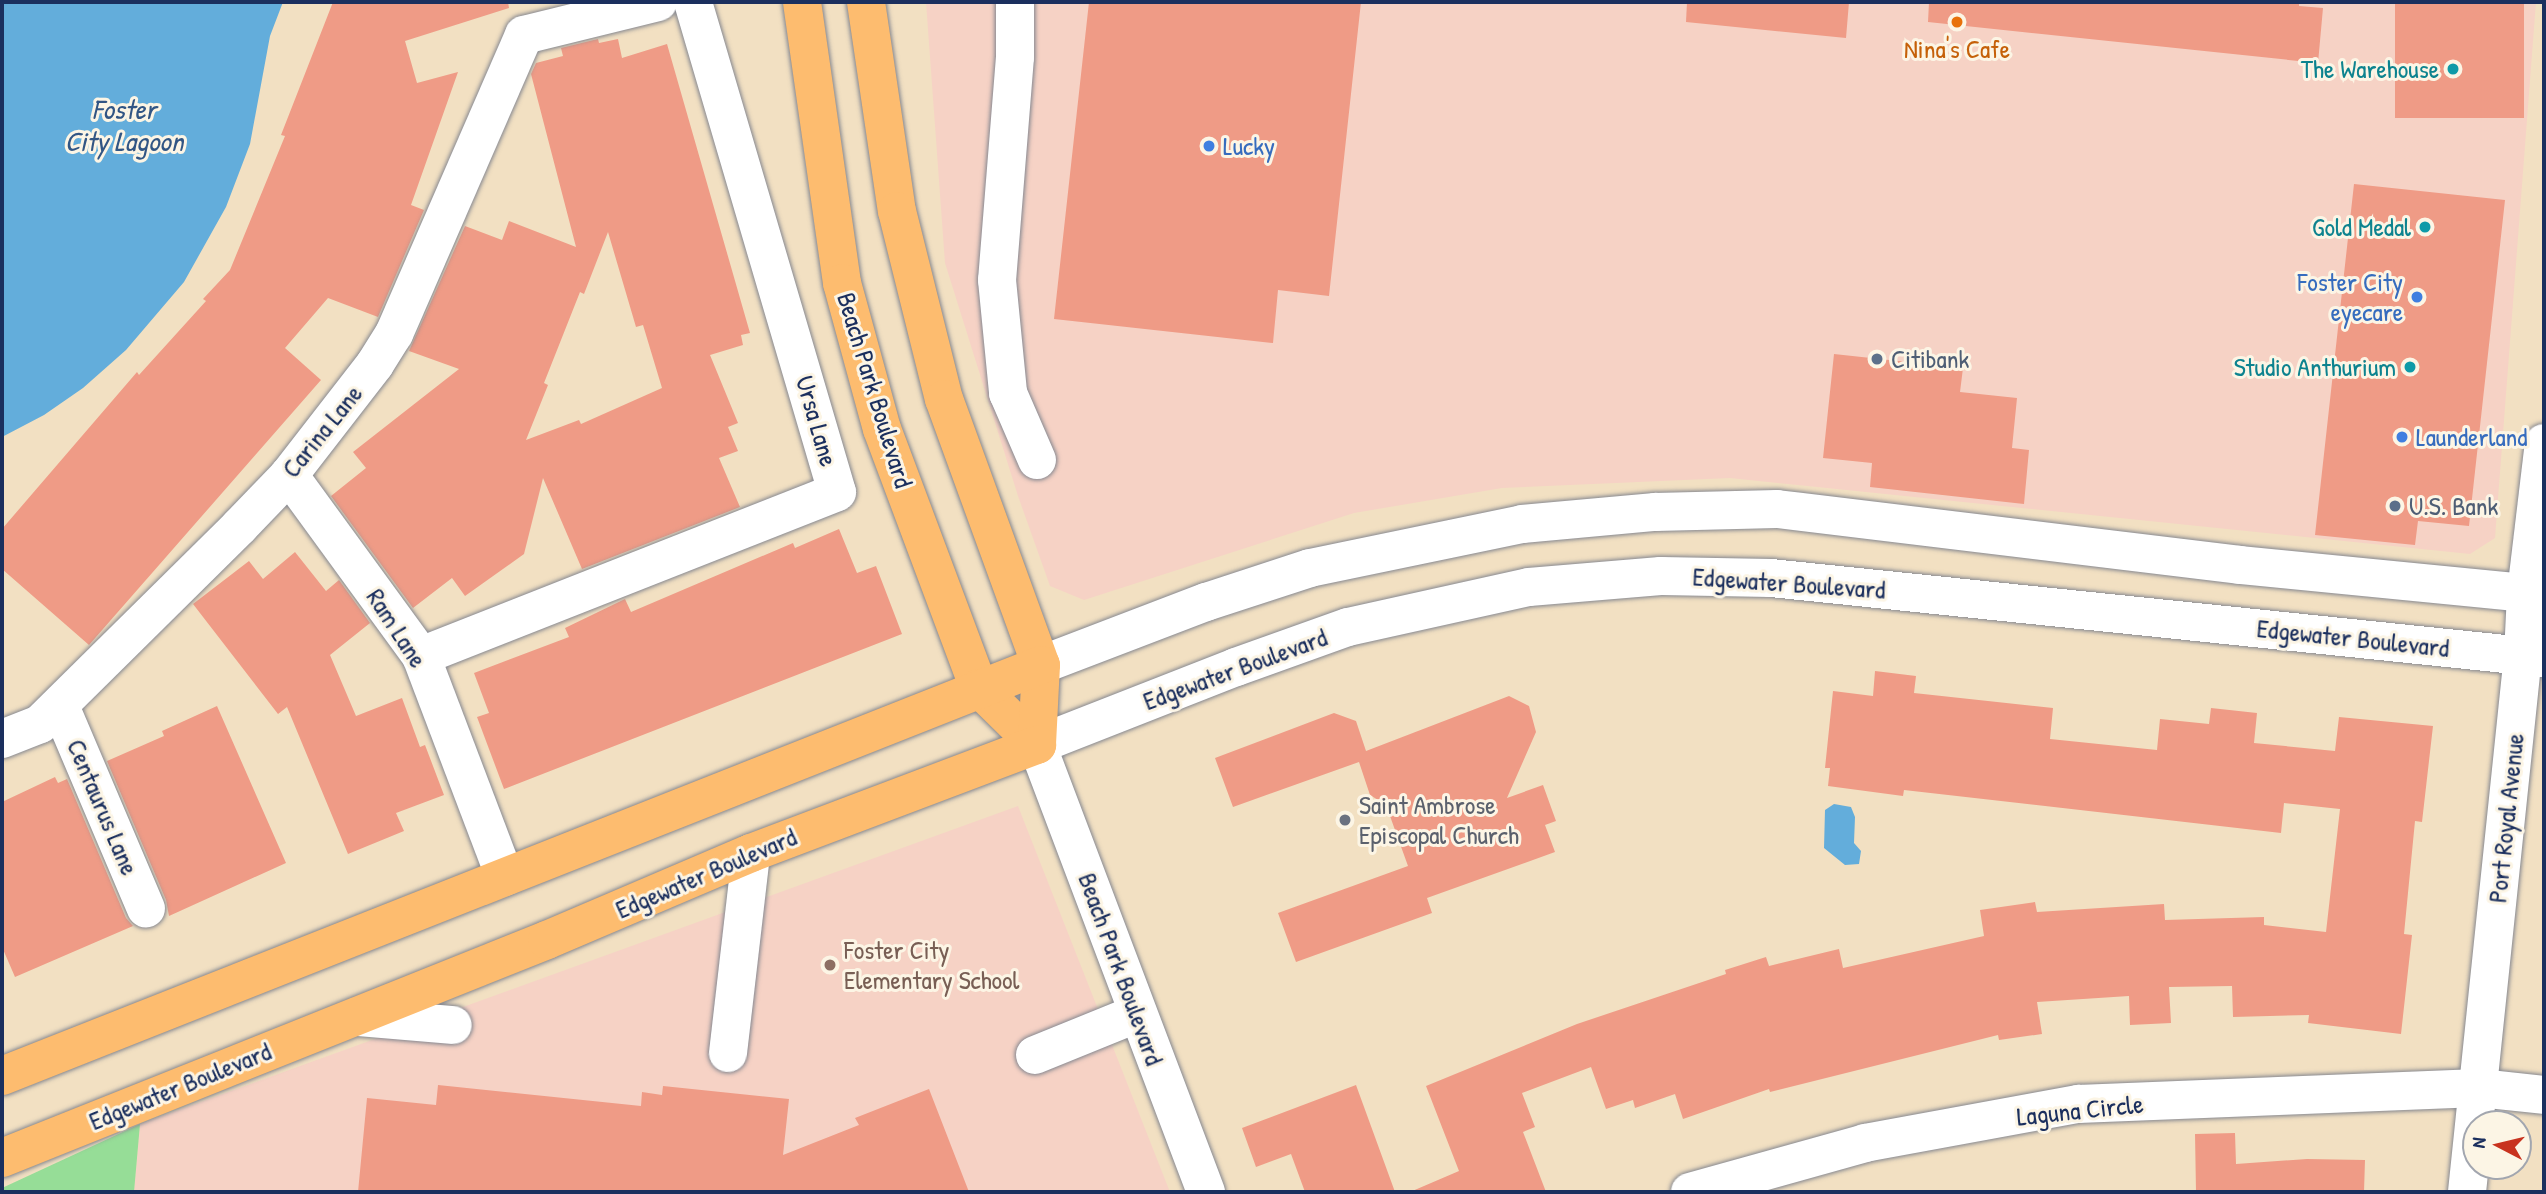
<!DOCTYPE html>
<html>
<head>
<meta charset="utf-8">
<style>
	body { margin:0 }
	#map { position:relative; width:2546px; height:1194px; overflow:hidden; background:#f2e0c2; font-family:"Patrick Hand",sans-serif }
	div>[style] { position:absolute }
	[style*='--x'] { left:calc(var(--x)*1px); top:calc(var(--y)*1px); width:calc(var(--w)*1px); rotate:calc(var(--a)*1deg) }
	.built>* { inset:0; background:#f6d2c5 }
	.green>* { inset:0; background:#96dd97 }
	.water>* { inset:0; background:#63addb }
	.building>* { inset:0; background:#ef9b86; transform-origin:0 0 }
	.roads { filter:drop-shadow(0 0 2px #868890) drop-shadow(0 0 2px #868890) }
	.minor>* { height:38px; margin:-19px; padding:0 19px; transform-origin:19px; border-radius:19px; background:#fff }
	.major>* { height:38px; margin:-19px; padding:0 19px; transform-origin:19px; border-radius:19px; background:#fdbc6f }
	.dots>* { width:19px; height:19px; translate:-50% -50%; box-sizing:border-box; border:4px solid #fcf5e5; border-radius:50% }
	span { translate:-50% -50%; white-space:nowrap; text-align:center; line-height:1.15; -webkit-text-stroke:6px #fcf5e5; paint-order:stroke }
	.food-label { font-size:26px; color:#c56008 }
	.culture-label { font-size:26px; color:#0d838f }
	.right { translate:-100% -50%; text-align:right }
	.shop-label { font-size:26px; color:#366cbe }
	.left { translate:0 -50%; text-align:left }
	.service-label { font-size:26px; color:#4e5e75 }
	.street-label { font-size:26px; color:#1b2f5e }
	.worship-label { font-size:26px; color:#5b616d }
	.education-label { font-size:26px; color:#785e54 }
	.water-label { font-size:28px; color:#315584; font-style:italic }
	.frame { position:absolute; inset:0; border:4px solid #1b2f5e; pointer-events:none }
	.north { position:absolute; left:2462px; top:1110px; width:70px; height:70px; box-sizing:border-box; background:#fcf5e5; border:2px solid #a2a6af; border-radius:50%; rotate:277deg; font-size:19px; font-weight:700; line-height:28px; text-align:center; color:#1b2f5e }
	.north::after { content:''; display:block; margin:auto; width:24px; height:32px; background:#c8321e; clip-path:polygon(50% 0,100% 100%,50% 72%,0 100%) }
</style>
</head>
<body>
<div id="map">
	<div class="built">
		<div style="clip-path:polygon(926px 2px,2536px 2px,2495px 538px,2470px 554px,1730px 478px,1502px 488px,1354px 513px,1084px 600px,1050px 586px,1018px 496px,945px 263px)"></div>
		<div style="clip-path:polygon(1018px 806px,1170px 1192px,134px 1192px,140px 1124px)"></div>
	</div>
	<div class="green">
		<div style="clip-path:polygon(140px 1124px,134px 1192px,2px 1192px,2px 1188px)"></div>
	</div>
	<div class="water">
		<div style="clip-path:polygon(2px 2px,283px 2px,270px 36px,250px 144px,226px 207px,184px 282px,126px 350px,83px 388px,44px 415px,2px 437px)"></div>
		<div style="clip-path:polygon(1834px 804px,1851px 807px,1855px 817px,1854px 843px,1861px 851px,1859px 864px,1845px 865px,1824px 848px,1825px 810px)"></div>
	</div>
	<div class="building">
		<div style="clip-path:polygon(333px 2px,508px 2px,509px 8px,405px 41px,417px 83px,458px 72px,411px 205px,424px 210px,378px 317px,328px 298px,285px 348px,321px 380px,89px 645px,2px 569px,2px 529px,137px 372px,139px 375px,206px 301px,203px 299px,230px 270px,285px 136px,281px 135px)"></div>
		<div style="clip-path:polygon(1089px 2px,1361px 2px,1329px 296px,1278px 290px,1273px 343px,1054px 319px)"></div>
		<div style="clip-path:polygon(1687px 2px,1849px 2px,1846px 38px,1686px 22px)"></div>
		<div style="clip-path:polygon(1929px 2px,2299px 2px,2299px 6px,2323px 8px,2318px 63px,1928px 22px)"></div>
		<div style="left:2395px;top:2px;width:129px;height:116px"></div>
		<div style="clip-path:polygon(evenodd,598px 39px,599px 43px,618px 39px,622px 58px,667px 44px,750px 333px,741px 335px,743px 345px,710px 355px,738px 423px,728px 427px,738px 451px,719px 458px,740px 507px,582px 569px,543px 478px,524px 554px,465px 596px,452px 578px,413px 608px,331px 496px,366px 468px,353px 452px,459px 369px,409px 351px,465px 226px,502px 240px,509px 221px,576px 247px,531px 74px,536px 63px,563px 56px,561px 48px,598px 39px,608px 232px,636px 327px,643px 325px,662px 388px,581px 424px,579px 420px,526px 440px,548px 385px,544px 383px,580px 292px,584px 294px,608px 232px)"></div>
		<div style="clip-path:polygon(2354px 184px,2505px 200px,2469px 526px,2418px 521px,2415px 545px,2315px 535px)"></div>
		<div style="clip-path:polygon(1834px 354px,1963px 368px,1960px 392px,2017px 398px,2012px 448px,2029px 450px,2024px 504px,1870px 487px,1872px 463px,1823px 458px)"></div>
		<div style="clip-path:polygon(839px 529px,857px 573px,876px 566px,902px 634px,504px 789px,477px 717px,489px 713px,474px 673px,569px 637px,565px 628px,625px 599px,631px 612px,793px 543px,795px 548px)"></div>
		<div style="clip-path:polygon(295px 552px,326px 591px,339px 580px,370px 623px,330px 655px,356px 716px,402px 698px,420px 747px,425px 745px,444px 795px,396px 813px,404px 831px,348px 854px,287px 707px,278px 714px,193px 604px,249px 561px,263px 579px)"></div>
		<div style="clip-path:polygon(1875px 671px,1916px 676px,1914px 693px,2053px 708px,2050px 739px,2157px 750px,2160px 719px,2209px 724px,2211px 708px,2257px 713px,2254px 743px,2335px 751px,2339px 717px,2433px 726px,2422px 822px,2415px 821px,2404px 934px,2412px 935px,2401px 1034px,2308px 1023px,2309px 1015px,2233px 1017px,2232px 986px,2169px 987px,2171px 1023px,2130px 1025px,2129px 996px,2037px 1002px,2042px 1034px,1999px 1040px,1998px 1035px,1770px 1092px,1769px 1089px,1683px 1119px,1675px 1094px,1635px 1108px,1633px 1100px,1606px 1109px,1591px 1067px,1522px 1093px,1535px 1127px,1523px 1132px,1546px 1192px,1410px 1192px,1459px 1171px,1426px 1086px,1577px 1024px,1726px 974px,1725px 970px,1766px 957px,1769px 966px,1839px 949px,1843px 968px,1984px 936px,1980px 910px,2035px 902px,2037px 912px,2164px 904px,2165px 920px,2264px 917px,2264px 925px,2326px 932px,2340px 809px,2284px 803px,2281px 833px,1904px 790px,1903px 796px,1828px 786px,1830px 768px,1825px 768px,1833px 691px,1873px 696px)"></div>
		<div style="clip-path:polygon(1509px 696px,1529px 706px,1536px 732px,1507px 798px,1543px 785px,1556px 821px,1545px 825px,1555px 852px,1427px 898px,1432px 913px,1296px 962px,1278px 913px,1408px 866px,1386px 805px,1370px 795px,1359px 762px,1233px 807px,1215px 758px,1334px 713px,1356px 721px,1366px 751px)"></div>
		<div style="clip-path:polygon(217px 706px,286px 863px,169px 916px,166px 900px,107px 761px,164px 736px,162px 731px)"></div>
		<div style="clip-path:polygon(55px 777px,58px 783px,67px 779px,126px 918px,133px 926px,15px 977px,2px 947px,2px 802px)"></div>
		<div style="clip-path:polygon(438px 1085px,641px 1106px,642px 1092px,662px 1095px,663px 1086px,789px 1099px,783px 1155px,859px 1125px,855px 1118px,929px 1089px,969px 1192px,358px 1192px,367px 1098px,436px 1105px)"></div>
		<div style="clip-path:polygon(1356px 1085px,1395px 1192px,1305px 1192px,1291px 1154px,1256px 1167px,1242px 1128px)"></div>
		<div style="clip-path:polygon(2235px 1133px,2236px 1164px,2307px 1159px,2365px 1160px,2364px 1192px,2196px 1192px,2195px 1134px)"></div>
	</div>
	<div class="roads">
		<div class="minor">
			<div style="--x:1015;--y:2;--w:55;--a:90"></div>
			<div style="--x:1015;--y:57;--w:224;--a:94.6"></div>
			<div style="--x:997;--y:280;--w:114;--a:84.4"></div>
			<div style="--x:1008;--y:393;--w:73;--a:66.6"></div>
			<div style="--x:289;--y:475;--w:224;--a:53.9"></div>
			<div style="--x:421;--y:656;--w:236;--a:69.2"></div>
			<div style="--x:421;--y:656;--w:447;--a:-21.5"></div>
			<div style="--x:837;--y:492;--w:511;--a:-106.38"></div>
			<div style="--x:1041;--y:665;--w:177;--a:-20.9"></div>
			<div style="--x:1206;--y:602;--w:109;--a:-18.1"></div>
			<div style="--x:1310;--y:568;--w:217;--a:-11.7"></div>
			<div style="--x:1522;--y:524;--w:134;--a:-5.2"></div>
			<div style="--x:1655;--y:512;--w:122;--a:-1.4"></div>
			<div style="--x:1777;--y:509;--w:466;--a:6.9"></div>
			<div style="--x:2240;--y:565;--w:305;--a:5.6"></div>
			<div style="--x:60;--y:706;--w:220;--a:67"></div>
			<div style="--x:2;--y:739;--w:41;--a:-21.5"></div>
			<div style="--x:40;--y:724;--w:280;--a:-44.7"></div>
			<div style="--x:239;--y:527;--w:72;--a:-46.1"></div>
			<div style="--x:289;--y:475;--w:140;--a:-52.2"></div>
			<div style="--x:375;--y:364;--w:36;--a:-58"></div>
			<div style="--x:394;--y:334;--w:326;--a:-66.5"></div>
			<div style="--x:524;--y:35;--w:138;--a:-13.8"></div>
			<div style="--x:357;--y:1017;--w:96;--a:4.8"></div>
			<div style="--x:728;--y:1053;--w:201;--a:-83.4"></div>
			<div style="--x:1035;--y:1055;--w:109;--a:-22.1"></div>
			<div style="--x:1206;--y:1192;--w:478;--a:-110.7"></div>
			<div style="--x:1037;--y:745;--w:214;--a:-21.4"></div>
			<div style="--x:1236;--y:667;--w:119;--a:-19.7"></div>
			<div style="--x:1348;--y:627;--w:185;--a:-12.5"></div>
			<div style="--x:1529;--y:587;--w:132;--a:-4.8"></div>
			<div style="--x:1661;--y:576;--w:110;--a:1"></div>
			<div style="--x:1771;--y:578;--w:777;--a:5.91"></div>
			<div style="--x:1690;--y:1192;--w:182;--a:-15.6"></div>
			<div style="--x:1865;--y:1143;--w:217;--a:-10.4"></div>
			<div style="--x:2078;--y:1104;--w:401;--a:-2.3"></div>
			<div style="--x:2479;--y:1088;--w:65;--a:6.1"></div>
			<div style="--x:2467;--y:1192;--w:540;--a:-84.05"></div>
			<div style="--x:2523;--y:655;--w:62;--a:-87.2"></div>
			<div style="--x:2526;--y:593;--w:151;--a:-83.2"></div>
		</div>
		<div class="major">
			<div style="--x:802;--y:2;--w:284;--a:81.9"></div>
			<div style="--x:842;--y:283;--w:151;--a:74.7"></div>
			<div style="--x:882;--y:429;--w:277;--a:69.5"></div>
			<div style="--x:979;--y:688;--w:81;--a:44.5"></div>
			<div style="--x:866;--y:2;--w:211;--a:81.6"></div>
			<div style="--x:897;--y:211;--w:194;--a:76"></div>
			<div style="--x:944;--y:399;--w:283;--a:70"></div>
			<div style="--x:1041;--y:665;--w:80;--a:92.9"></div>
			<div style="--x:2;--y:1076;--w:1117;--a:-21.58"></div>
			<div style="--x:2;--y:1158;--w:587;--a:-21.8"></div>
			<div style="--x:547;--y:940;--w:222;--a:-23.1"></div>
			<div style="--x:751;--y:853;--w:306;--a:-20.7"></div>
		</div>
	</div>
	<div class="dots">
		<div style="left:1957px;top:22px;background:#e8710a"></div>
		<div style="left:2453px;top:69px;background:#0f9aa8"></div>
		<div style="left:1209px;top:146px;background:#3f7fe0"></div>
		<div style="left:2425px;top:227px;background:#0f9aa8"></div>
		<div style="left:2417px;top:297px;background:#3f7fe0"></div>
		<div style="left:1877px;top:359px;background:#5c6f8a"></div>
		<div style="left:2410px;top:367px;background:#0f9aa8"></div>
		<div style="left:2402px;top:437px;background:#3f7fe0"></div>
		<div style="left:2395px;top:506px;background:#5c6f8a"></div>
		<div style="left:1345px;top:820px;background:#6b7280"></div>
		<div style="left:830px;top:965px;background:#8d6e63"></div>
	</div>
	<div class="food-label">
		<span style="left:1957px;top:49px">Nina's Cafe</span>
	</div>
	<div class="culture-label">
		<span class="right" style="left:2439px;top:69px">The Warehouse</span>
		<span class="right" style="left:2411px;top:227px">Gold Medal</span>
		<span class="right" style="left:2396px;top:367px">Studio Anthurium</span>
	</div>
	<div class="shop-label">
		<span class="left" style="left:1223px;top:146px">Lucky</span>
		<span class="right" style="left:2403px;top:297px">Foster City<br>eyecare</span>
		<span class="left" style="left:2416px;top:437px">Launderland</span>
	</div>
	<div class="service-label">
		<span class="left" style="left:1891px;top:359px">Citibank</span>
		<span class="left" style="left:2409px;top:506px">U.S. Bank</span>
	</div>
	<div class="street-label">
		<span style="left:875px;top:390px;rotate:73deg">Beach Park Boulevard</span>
		<span style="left:817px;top:421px;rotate:74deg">Ursa Lane</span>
		<span style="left:322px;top:431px;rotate:-51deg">Carina Lane</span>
		<span style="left:1789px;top:583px;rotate:4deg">Edgewater Boulevard</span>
		<span style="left:397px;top:628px;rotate:57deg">Ram Lane</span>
		<span style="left:2353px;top:638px;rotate:6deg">Edgewater Boulevard</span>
		<span style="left:1235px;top:669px;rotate:-20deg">Edgewater Boulevard</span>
		<span style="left:103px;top:807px;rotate:67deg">Centaurus Lane</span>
		<span style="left:2506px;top:818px;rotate:-84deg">Port Royal Avenue</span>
		<span style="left:706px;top:873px;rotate:-23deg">Edgewater Boulevard</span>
		<span style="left:1121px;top:969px;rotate:70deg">Beach Park Boulevard</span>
		<span style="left:180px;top:1086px;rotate:-22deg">Edgewater Boulevard</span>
		<span style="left:2080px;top:1110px;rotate:-6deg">Laguna Circle</span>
	</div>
	<div class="worship-label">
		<span class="left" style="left:1359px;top:820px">Saint Ambrose<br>Episcopal Church</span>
	</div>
	<div class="education-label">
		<span class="left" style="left:844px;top:965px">Foster City<br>Elementary School</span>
	</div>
	<div class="water-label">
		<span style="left:124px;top:125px">Foster<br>City Lagoon</span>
	</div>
	<div class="frame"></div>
	<div class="north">N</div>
</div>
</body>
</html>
